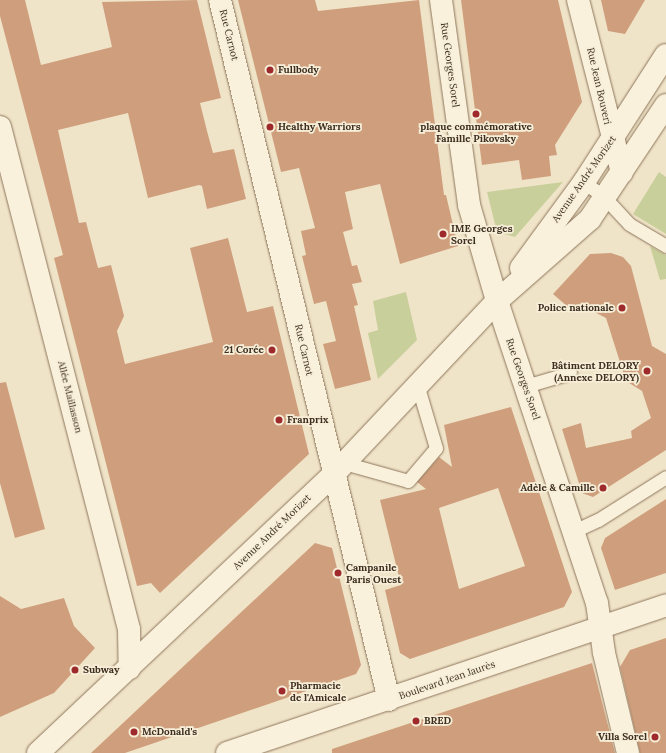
<!DOCTYPE html>
<html>
<head>
<meta charset="utf-8">
<style>
	body { margin:0 }
	#map { position:relative; width:666px; height:753px; overflow:hidden; background:#f0e4c8; font-family:Lora,serif }
	div>[style] { position:absolute }
	[style*='--x'] { left:calc(var(--x)*1px); top:calc(var(--y)*1px); width:calc(var(--w)*1px); rotate:calc(var(--a)*1deg) }
	.green>* { inset:0; background:#c9cf9b }
	.building>* { inset:0; background:#cf9f7d }
	.roads { filter:drop-shadow(0 0 1px #8d765c) drop-shadow(0 0 1px #8d765c) }
	.lane>* { height:13px; margin:-6.5px; padding:0 6.5px; transform-origin:6.5px; border-radius:6.5px; background:#faf1dc }
	.street>* { height:22px; margin:-11px; padding:0 11px; transform-origin:11px; border-radius:11px; background:#faf1dc }
	.secondary>* { height:22px; margin:-11px; padding:0 11px; transform-origin:11px; border-radius:11px; background:#faf1dc }
	.dots>* { width:11px; height:11px; translate:-50% -50%; box-sizing:border-box; border:2px solid #f7eed8; border-radius:50% }
	span { translate:-50% -50%; white-space:nowrap; text-align:center; line-height:1.15; -webkit-text-stroke:3.5px #f7eed8; paint-order:stroke }
	.street-label { font-size:10px; color:#3d2e20 }
	.poi-label { font-size:10px; color:#3d2e20; font-weight:700 }
	.left { translate:0 -50%; text-align:left }
	.right { translate:-100% -50%; text-align:right }
</style>
</head>
<body>
<div id="map">
	<div class="green">
		<div style="clip-path:polygon(659px 172px,666px 177px,666px 234px,633px 214px)"></div>
		<div style="clip-path:polygon(563px 182px,515px 237px,497px 232px,487px 192px)"></div>
		<div style="clip-path:polygon(650px 246px,666px 255px,666px 279px,660px 280px)"></div>
		<div style="clip-path:polygon(406px 292px,417px 340px,378px 379px,368px 333px,378px 330px,373px 301px)"></div>
	</div>
	<div class="building">
		<div style="clip-path:polygon(0 0,25px 0,41px 65px,112px 47px,102px 2px,197px 0,221px 98px,200px 103px,207px 131px,213px 153px,234px 149px,246px 199px,207px 209px,202px 186px,199px 185px,148px 198px,128px 113px,58px 130px,79px 223px,86px 222px,98px 268px,111px 265px,124px 316px,117px 331px,125px 364px,213px 342px,190px 248px,228px 238px,247px 312px,273px 306px,309px 454px,160px 593px,151px 583px,137px 586px,54px 258px,63px 255px,0 16px)"></div>
		<div style="clip-path:polygon(238px 0,315px 0,318px 11px,419px 0,444px 195px,446px 195px,458px 246px,400px 264px,380px 184px,345px 192px,353px 229px,343px 232px,352px 266px,357px 265px,362px 282px,352px 284px,358px 305px,354px 306px,371px 380px,335px 389px,323px 344px,336px 341px,326px 301px,314px 304px,302px 256px,306px 255px,301px 231px,315px 228px,299px 168px,281px 172px)"></div>
		<div style="clip-path:polygon(461px 0,558px 0,582px 102px,555px 145px,557px 155px,549px 156px,551px 176px,522px 180px,519px 160px,482px 165px)"></div>
		<div style="clip-path:polygon(601px 0,645px 0,625px 34px,608px 31px)"></div>
		<div style="clip-path:polygon(611px 253px,623px 257px,631px 266px,652px 346px,666px 354px,666px 450px,593px 497px,582px 493px,562px 429px,581px 423px,586px 448px,632px 438px,631px 431px,651px 418px,642px 391px,626px 381px,606px 318px,581px 305px,575px 313px,553px 294px,590px 254px)"></div>
		<div style="clip-path:polygon(6px 382px,45px 529px,15px 538px,0 483px,0 383px)"></div>
		<div style="clip-path:polygon(evenodd,511px 407px,572px 592px,564px 607px,410px 659px,400px 653px,385px 590px,401px 585px,380px 500px,426px 489px,417px 482px,439px 457px,452px 467px,444px 425px,511px 407px,498px 488px,525px 566px,459px 589px,439px 508px,498px 488px)"></div>
		<div style="clip-path:polygon(666px 499px,666px 573px,615px 590px,601px 548px,605px 538px)"></div>
		<div style="clip-path:polygon(315px 543px,332px 548px,361px 665px,356px 674px,125px 753px,91px 753px)"></div>
		<div style="clip-path:polygon(0 596px,21px 609px,64px 598px,74px 626px,95px 648px,54px 693px,0 717px)"></div>
		<div style="clip-path:polygon(666px 638px,666px 753px,640px 753px,620px 667px,630px 650px)"></div>
		<div style="clip-path:polygon(592px 663px,615px 753px,332px 753px,332px 749px)"></div>
	</div>
	<div class="roads">
		<div class="lane">
			<div style="--x:584;--y:182;--w:26;--a:37"></div>
			<div style="--x:605;--y:198;--w:35;--a:47"></div>
			<div style="--x:629;--y:224;--w:43;--a:30.7"></div>
			<div style="--x:526;--y:386;--w:46;--a:-16.5"></div>
			<div style="--x:344;--y:463;--w:66;--a:15.7"></div>
			<div style="--x:408;--y:481;--w:43;--a:-49.7"></div>
			<div style="--x:436;--y:448;--w:67;--a:-106.5"></div>
			<div style="--x:574;--y:531;--w:26;--a:-25"></div>
			<div style="--x:598;--y:520;--w:80;--a:-32.3"></div>
		</div>
		<div class="street">
			<div style="--x:220;--y:0;--w:720;--a:76.43"></div>
			<div style="--x:441;--y:0;--w:207;--a:82.2"></div>
			<div style="--x:469;--y:205;--w:100;--a:73.7"></div>
			<div style="--x:497;--y:301;--w:318;--a:71.7"></div>
			<div style="--x:597;--y:603;--w:50;--a:82"></div>
			<div style="--x:604;--y:653;--w:103;--a:76.5"></div>
			<div style="--x:578;--y:0;--w:178;--a:75.7"></div>
			<div style="--x:0;--y:127;--w:518;--a:75.59"></div>
			<div style="--x:129;--y:629;--w:39;--a:89"></div>
		</div>
		<div class="secondary">
			<div style="--x:521;--y:268;--w:107;--a:-53.8"></div>
			<div style="--x:584;--y:182;--w:151;--a:-57.2"></div>
			<div style="--x:38;--y:753;--w:407;--a:-43.3"></div>
			<div style="--x:334;--y:474;--w:238;--a:-46.7"></div>
			<div style="--x:497;--y:301;--w:124;--a:-41.4"></div>
			<div style="--x:590;--y:219;--w:137;--a:-56.3"></div>
			<div style="--x:227;--y:753;--w:463;--a:-18.6"></div>
		</div>
	</div>
	<div class="dots">
		<div style="left:270px;top:70px;background:#9e2a2b"></div>
		<div style="left:476px;top:114px;background:#9e2a2b"></div>
		<div style="left:270px;top:127px;background:#9e2a2b"></div>
		<div style="left:443px;top:234px;background:#9e2a2b"></div>
		<div style="left:622px;top:308px;background:#9e2a2b"></div>
		<div style="left:272px;top:350px;background:#9e2a2b"></div>
		<div style="left:647px;top:371px;background:#9e2a2b"></div>
		<div style="left:279px;top:420px;background:#9e2a2b"></div>
		<div style="left:603px;top:488px;background:#9e2a2b"></div>
		<div style="left:338px;top:573px;background:#9e2a2b"></div>
		<div style="left:75px;top:670px;background:#9e2a2b"></div>
		<div style="left:282px;top:691px;background:#9e2a2b"></div>
		<div style="left:416px;top:721px;background:#9e2a2b"></div>
		<div style="left:134px;top:732px;background:#9e2a2b"></div>
		<div style="left:655px;top:737px;background:#9e2a2b"></div>
	</div>
	<div class="street-label">
		<span style="left:229px;top:35px;rotate:76deg">Rue Carnot</span>
		<span style="left:450px;top:65px;rotate:82deg">Rue Georges Sorel</span>
		<span style="left:599px;top:86px;rotate:77deg">Rue Jean Bouveri</span>
		<span style="left:584px;top:179px;rotate:-55deg">Avenue André Morizet</span>
		<span style="left:304px;top:350px;rotate:77deg">Rue Carnot</span>
		<span style="left:523px;top:379px;rotate:71deg">Rue Georges Sorel</span>
		<span style="left:70px;top:397px;rotate:76deg">Allée Maillasson</span>
		<span style="left:272px;top:532px;rotate:-44deg">Avenue André Morizet</span>
		<span style="left:447px;top:680px;rotate:-19deg">Boulevard Jean Jaurès</span>
	</div>
	<div class="poi-label">
		<span class="left" style="left:278px;top:70px">Fullbody</span>
		<span style="left:476px;top:132px">plaque commémorative<br>Famille Pikovsky</span>
		<span class="left" style="left:278px;top:127px">Healthy Warriors</span>
		<span class="left" style="left:451px;top:234px">IME Georges<br>Sorel</span>
		<span class="right" style="left:614px;top:308px">Police nationale</span>
		<span class="right" style="left:264px;top:350px">21 Corée</span>
		<span class="right" style="left:639px;top:371px">Bâtiment DELORY<br>(Annexe DELORY)</span>
		<span class="left" style="left:287px;top:420px">Franprix</span>
		<span class="right" style="left:595px;top:488px">Adèle &amp; Camille</span>
		<span class="left" style="left:346px;top:573px">Campanile<br>Paris Ouest</span>
		<span class="left" style="left:83px;top:670px">Subway</span>
		<span class="left" style="left:290px;top:691px">Pharmacie<br>de l'Amicale</span>
		<span class="left" style="left:424px;top:721px">BRED</span>
		<span class="left" style="left:142px;top:732px">McDonald's</span>
		<span class="right" style="left:647px;top:737px">Villa Sorel</span>
	</div>
</div>
</body>
</html>
